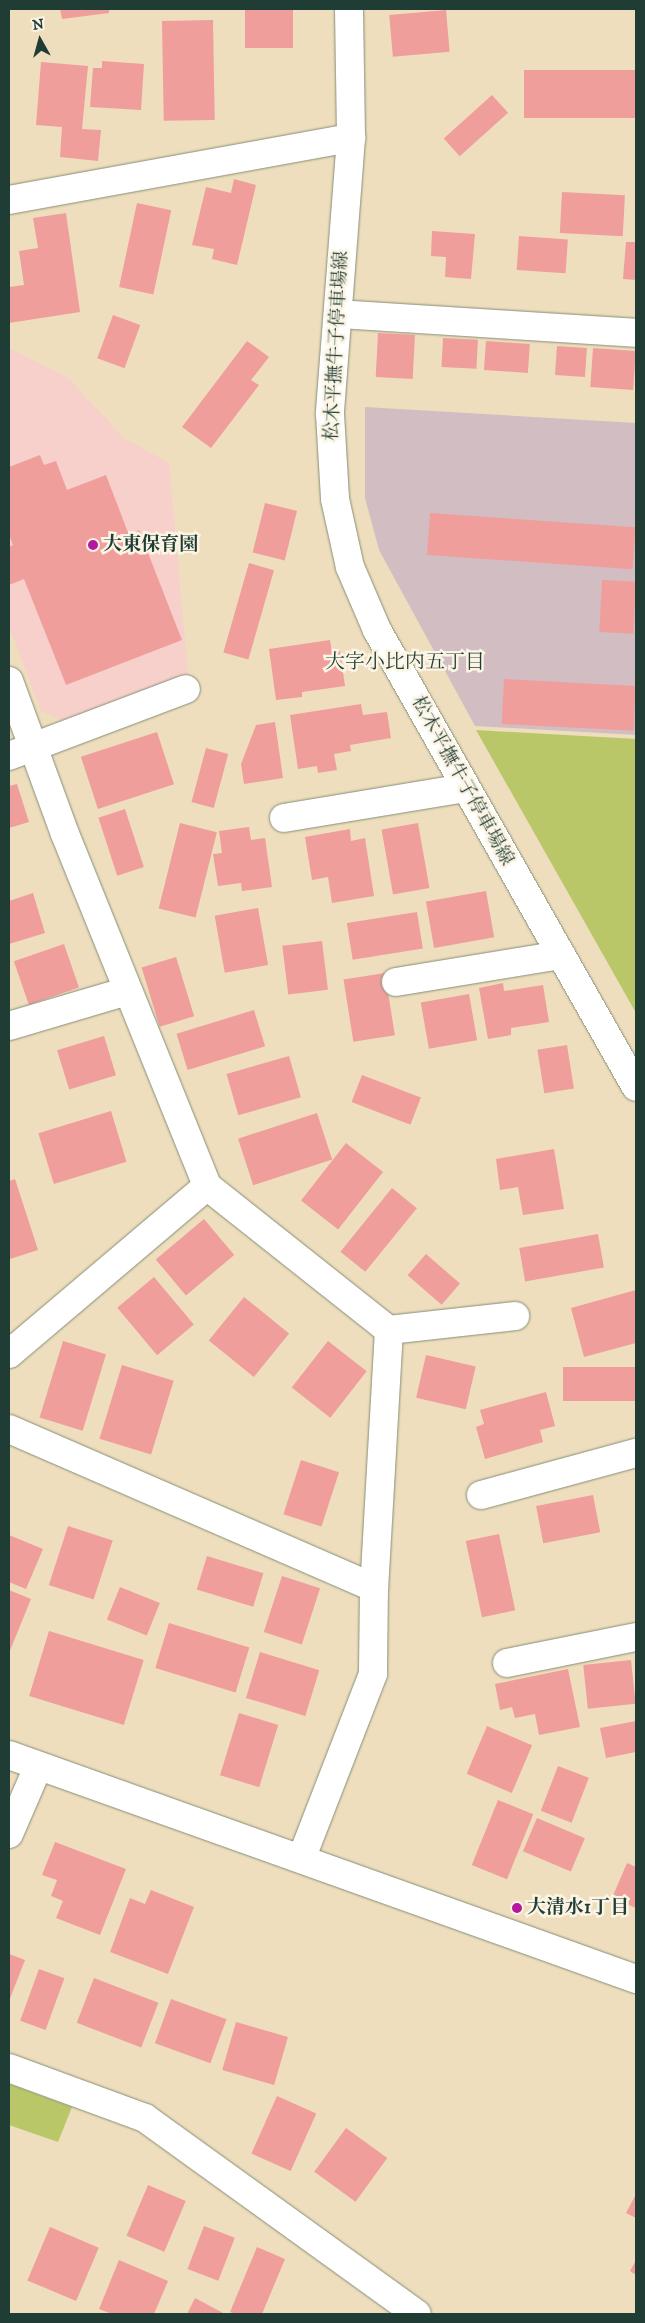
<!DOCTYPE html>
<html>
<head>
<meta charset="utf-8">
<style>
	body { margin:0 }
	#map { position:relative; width:645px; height:2323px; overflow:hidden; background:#eedebd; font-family:"IM FELL DW Pica","Noto Serif JP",serif }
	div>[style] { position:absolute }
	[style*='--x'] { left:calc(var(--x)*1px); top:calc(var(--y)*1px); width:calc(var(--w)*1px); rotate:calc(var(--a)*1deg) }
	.built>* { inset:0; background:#f7d0cb }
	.industrial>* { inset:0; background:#d2bec2 }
	.green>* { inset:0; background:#bac769 }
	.building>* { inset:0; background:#ef9e9c; transform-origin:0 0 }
	.roads { filter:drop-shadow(0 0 1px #868e78) drop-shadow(0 0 1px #868e78) }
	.minor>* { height:28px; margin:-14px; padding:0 14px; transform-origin:14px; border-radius:14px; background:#fff }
	.major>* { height:28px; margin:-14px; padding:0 14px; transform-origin:14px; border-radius:14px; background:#fff }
	.dots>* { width:14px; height:14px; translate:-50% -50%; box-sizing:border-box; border:2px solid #fcf5e5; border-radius:50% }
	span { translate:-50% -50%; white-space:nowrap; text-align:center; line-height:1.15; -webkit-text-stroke:5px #fcf5e5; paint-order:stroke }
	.street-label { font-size:19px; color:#1f3d34 }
	.poi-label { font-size:19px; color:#1f3d34; font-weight:700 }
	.left { translate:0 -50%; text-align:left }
	.neighbourhood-label { font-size:20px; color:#1f3d34 }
	.frame { position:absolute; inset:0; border:10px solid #1f3d34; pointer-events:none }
	.north { position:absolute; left:15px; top:15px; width:50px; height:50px; -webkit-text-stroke:4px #fcf5e5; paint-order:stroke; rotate:353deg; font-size:14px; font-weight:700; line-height:20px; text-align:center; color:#1f3d34 }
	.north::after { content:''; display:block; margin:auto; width:18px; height:22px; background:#1f3d34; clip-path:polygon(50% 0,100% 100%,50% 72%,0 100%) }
</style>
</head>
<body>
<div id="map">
	<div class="built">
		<div style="clip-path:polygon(9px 348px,68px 378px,124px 438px,169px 463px,188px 674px,65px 721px,41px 711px,9px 626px)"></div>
	</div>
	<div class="industrial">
		<div style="clip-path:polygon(365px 407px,636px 423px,636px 735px,475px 726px,379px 550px,365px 498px)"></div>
	</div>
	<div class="green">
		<div style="clip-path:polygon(476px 730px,636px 739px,636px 1013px)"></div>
		<div style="clip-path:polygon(9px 2084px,72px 2107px,58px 2142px,9px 2125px)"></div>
	</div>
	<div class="building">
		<div style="clip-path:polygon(60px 9px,109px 9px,109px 13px,62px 19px)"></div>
		<div style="left:245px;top:9px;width:48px;height:39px"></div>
		<div style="left:446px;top:10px;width:42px;height:57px;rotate:85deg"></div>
		<div style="left:213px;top:20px;width:100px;height:51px;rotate:89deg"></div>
		<div style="clip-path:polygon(102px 61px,144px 64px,141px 110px,90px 107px,93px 68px,102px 68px)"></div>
		<div style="clip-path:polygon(41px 62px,88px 66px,82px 129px,101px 130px,98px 161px,60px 157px,62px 127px,36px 125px)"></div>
		<div style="left:636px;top:70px;width:48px;height:112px;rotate:90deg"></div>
		<div style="left:492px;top:95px;width:24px;height:65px;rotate:48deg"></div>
		<div style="clip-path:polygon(234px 179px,256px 185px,237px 265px,212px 259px,214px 249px,192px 245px,206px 187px,231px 193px)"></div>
		<div style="left:562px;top:192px;width:63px;height:41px;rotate:3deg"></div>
		<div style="left:137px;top:203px;width:35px;height:86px;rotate:12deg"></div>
		<div style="clip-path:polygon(66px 213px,80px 312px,9px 323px,9px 287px,24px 285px,19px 251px,38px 248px,33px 218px)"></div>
		<div style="clip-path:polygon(432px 231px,475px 234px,471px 279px,445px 277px,446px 257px,431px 256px)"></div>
		<div style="left:519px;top:236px;width:49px;height:34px;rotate:4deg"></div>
		<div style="clip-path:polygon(626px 242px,636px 242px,636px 280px,623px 279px)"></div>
		<div style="left:113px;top:315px;width:29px;height:46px;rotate:20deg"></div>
		<div style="left:378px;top:333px;width:37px;height:44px;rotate:3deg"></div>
		<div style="left:443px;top:338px;width:35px;height:29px;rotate:3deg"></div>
		<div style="clip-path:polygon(247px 341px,269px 357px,251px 380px,259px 385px,211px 448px,182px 427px)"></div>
		<div style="left:486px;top:341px;width:44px;height:29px;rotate:4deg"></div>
		<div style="left:557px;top:346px;width:30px;height:29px;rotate:4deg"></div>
		<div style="left:593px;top:348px;width:43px;height:39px;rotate:4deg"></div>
		<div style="clip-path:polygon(40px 455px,44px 465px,56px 461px,67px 490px,106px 475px,129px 535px,139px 530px,182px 640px,66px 685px,24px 579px,9px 585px,9px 547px,13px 545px,9px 535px,9px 467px)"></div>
		<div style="left:265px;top:503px;width:33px;height:51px;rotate:14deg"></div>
		<div style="left:430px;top:513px;width:206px;height:42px;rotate:4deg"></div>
		<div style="left:249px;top:563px;width:26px;height:93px;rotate:16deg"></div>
		<div style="left:602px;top:580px;width:34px;height:52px;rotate:3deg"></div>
		<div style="clip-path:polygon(330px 640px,332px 652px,340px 651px,345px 686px,302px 692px,302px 697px,276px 700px,269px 649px)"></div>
		<div style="left:504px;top:679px;width:132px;height:45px;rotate:3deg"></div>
		<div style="clip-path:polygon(361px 704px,363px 715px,387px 712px,391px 738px,350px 745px,351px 751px,334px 754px,337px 770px,318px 773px,317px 766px,298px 769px,290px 715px)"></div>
		<div style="clip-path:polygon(275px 722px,283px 778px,244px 784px,241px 764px,256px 725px)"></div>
		<div style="left:157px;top:732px;width:55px;height:80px;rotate:72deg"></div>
		<div style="left:206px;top:748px;width:23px;height:56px;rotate:15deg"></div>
		<div style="clip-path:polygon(17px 784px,29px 822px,9px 828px,9px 786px)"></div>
		<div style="left:125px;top:809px;width:61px;height:28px;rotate:72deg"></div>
		<div style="left:180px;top:823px;width:38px;height:88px;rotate:14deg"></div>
		<div style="left:418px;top:823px;width:66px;height:37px;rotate:80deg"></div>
		<div style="clip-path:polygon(249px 827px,251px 840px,265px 838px,272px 887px,242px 891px,241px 883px,218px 886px,213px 854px,222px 853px,219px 831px)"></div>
		<div style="clip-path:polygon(350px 829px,351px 841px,365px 838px,374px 896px,332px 903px,328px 877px,312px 880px,305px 837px)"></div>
		<div style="left:486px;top:891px;width:47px;height:61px;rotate:80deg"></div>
		<div style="clip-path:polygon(33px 893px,45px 933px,9px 944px,9px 901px)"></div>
		<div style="left:258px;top:908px;width:58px;height:44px;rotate:80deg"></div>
		<div style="left:417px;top:912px;width:37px;height:71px;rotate:81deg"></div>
		<div style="left:322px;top:941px;width:49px;height:40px;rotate:83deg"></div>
		<div style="left:64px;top:944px;width:46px;height:53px;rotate:71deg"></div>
		<div style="left:176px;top:957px;width:62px;height:36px;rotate:73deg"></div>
		<div style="left:385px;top:973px;width:63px;height:42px;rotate:81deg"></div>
		<div style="clip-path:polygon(503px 983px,504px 991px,543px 985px,549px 1022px,511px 1028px,511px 1035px,488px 1039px,479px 988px)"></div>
		<div style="left:469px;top:994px;width:47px;height:49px;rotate:80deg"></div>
		<div style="left:254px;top:1010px;width:38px;height:81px;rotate:73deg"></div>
		<div style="left:104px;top:1036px;width:41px;height:49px;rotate:73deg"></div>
		<div style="left:567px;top:1045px;width:44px;height:30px;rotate:81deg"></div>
		<div style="left:289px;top:1056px;width:43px;height:65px;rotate:74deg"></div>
		<div style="left:362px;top:1075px;width:63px;height:29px;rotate:21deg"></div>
		<div style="left:111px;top:1111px;width:53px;height:76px;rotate:73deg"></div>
		<div style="left:317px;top:1113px;width:49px;height:83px;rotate:72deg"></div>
		<div style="left:346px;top:1143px;width:47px;height:73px;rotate:38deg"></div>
		<div style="clip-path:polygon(554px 1149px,564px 1209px,523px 1215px,518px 1187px,500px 1190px,496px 1159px)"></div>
		<div style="clip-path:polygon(15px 1179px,38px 1250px,10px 1259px,9px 1181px)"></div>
		<div style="left:392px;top:1188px;width:32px;height:82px;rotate:39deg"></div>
		<div style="left:204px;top:1219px;width:47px;height:63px;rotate:50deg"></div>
		<div style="left:598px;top:1234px;width:34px;height:80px;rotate:80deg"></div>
		<div style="left:426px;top:1254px;width:45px;height:28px;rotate:41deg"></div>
		<div style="left:154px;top:1277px;width:62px;height:48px;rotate:50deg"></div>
		<div style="clip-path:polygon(636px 1290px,636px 1343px,584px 1357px,571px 1308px)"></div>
		<div style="left:244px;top:1297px;width:58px;height:56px;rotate:39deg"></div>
		<div style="left:63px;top:1341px;width:45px;height:80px;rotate:17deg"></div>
		<div style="left:328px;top:1341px;width:49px;height:59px;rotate:38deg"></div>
		<div style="left:426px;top:1355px;width:51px;height:44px;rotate:13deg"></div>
		<div style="left:122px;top:1365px;width:54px;height:77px;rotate:17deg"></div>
		<div style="left:636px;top:1367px;width:34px;height:73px;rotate:90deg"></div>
		<div style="clip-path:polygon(546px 1392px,555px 1426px,540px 1430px,543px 1442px,485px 1459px,476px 1427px,484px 1424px,480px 1410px)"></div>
		<div style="left:301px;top:1460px;width:40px;height:57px;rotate:18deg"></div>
		<div style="left:593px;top:1495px;width:38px;height:58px;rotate:79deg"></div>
		<div style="left:68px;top:1526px;width:47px;height:62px;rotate:18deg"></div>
		<div style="left:499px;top:1534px;width:78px;height:34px;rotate:78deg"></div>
		<div style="clip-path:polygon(9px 1535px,43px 1549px,26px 1589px,9px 1582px)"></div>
		<div style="left:207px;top:1556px;width:59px;height:35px;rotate:17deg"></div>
		<div style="left:282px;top:1576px;width:40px;height:59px;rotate:18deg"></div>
		<div style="left:120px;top:1587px;width:43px;height:35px;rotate:22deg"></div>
		<div style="clip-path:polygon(9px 1590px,31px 1599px,9px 1653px)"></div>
		<div style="left:169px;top:1623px;width:84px;height:47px;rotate:17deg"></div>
		<div style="left:49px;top:1631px;width:99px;height:68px;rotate:17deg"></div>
		<div style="left:260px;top:1652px;width:62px;height:48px;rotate:17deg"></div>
		<div style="left:631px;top:1660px;width:44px;height:48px;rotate:84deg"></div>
		<div style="clip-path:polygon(568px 1669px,580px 1727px,539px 1735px,535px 1714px,515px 1718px,512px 1707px,500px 1710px,495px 1684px)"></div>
		<div style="left:239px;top:1713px;width:41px;height:65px;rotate:17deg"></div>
		<div style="clip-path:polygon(636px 1721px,636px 1752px,606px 1758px,600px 1728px)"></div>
		<div style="left:487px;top:1726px;width:49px;height:52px;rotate:23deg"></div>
		<div style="left:558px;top:1766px;width:33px;height:48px;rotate:21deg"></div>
		<div style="left:498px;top:1800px;width:38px;height:70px;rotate:22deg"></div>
		<div style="left:537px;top:1818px;width:52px;height:36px;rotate:23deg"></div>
		<div style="clip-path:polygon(55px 1842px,126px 1869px,100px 1935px,56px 1918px,63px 1901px,51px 1896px,57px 1880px,42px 1875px)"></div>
		<div style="clip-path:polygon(627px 1863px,636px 1867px,636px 1908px,612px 1898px)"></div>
		<div style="clip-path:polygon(151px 1890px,194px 1907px,168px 1974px,110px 1952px,130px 1898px,145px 1904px)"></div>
		<div style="clip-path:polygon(9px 1954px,25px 1960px,9px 2001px)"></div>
		<div style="left:39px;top:1969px;width:27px;height:55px;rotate:20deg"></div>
		<div style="left:94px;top:1978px;width:69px;height:48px;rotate:21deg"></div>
		<div style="left:171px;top:1999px;width:59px;height:47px;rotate:20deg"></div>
		<div style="left:236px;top:2022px;width:54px;height:50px;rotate:16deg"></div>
		<div style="left:277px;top:2096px;width:43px;height:63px;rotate:24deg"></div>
		<div style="left:346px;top:2128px;width:51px;height:54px;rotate:36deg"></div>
		<div style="left:148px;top:2185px;width:41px;height:55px;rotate:23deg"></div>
		<div style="clip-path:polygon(636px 2194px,636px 2218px,626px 2213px)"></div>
		<div style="left:204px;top:2226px;width:33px;height:46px;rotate:21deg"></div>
		<div style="left:50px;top:2227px;width:53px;height:58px;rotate:23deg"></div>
		<div style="clip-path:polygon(257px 2247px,285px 2259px,262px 2314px,236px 2314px,230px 2312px)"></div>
		<div style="clip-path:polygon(119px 2260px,168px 2281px,154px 2314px,112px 2314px,99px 2309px)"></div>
		<div style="clip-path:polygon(636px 2260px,636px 2275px,630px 2271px)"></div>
		<div style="clip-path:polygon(195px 2298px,225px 2314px,187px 2314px)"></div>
	</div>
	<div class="roads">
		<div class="minor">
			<div style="--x:9;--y:200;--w:348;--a:-10.3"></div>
			<div style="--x:338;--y:314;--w:299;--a:3.6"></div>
			<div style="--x:9;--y:681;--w:163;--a:69.9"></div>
			<div style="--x:65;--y:834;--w:380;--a:68"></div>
			<div style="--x:207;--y:1186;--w:232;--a:38.4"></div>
			<div style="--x:389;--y:1330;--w:258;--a:93.3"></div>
			<div style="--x:374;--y:1588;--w:86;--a:90.7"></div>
			<div style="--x:373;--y:1674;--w:196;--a:111.2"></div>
			<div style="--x:9;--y:756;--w:189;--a:-20.7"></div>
			<div style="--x:284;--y:818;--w:184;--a:-9.4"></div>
			<div style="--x:396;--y:982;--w:167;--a:-9.3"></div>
			<div style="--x:9;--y:1026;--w:123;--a:-16.5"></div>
			<div style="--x:389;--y:1330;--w:127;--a:-6.3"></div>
			<div style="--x:9;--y:1354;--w:260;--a:-40.3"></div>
			<div style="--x:9;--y:1429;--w:398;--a:23.5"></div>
			<div style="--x:481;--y:1495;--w:161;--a:-15.2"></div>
			<div style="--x:507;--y:1663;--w:132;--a:-11.4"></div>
			<div style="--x:9;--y:1755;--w:666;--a:19.66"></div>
			<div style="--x:9;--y:1834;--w:73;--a:-66.6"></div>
			<div style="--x:9;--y:2068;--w:145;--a:20.2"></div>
			<div style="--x:145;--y:2118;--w:335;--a:35.8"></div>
		</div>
		<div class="major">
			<div style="--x:349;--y:9;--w:129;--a:89.1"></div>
			<div style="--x:351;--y:138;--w:277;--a:94.4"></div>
			<div style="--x:330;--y:414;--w:85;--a:86.6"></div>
			<div style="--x:335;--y:499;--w:70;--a:77.6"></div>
			<div style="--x:350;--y:567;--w:69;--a:66.8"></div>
			<div style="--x:377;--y:630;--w:525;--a:60.46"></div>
		</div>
	</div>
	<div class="dots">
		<div style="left:93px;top:545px;background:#b5179e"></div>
		<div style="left:517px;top:1908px;background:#b5179e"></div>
	</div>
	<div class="street-label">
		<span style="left:337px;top:346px;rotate:-87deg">松木平撫牛子停車場線</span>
		<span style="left:462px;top:781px;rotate:61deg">松木平撫牛子停車場線</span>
	</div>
	<div class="poi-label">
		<span class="left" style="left:103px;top:545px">大東保育園</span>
		<span class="left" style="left:527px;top:1908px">大清水1丁目</span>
	</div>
	<div class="neighbourhood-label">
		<span style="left:405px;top:662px">大字小比内五丁目</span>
	</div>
	<div class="frame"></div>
	<div class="north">N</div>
</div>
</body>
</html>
